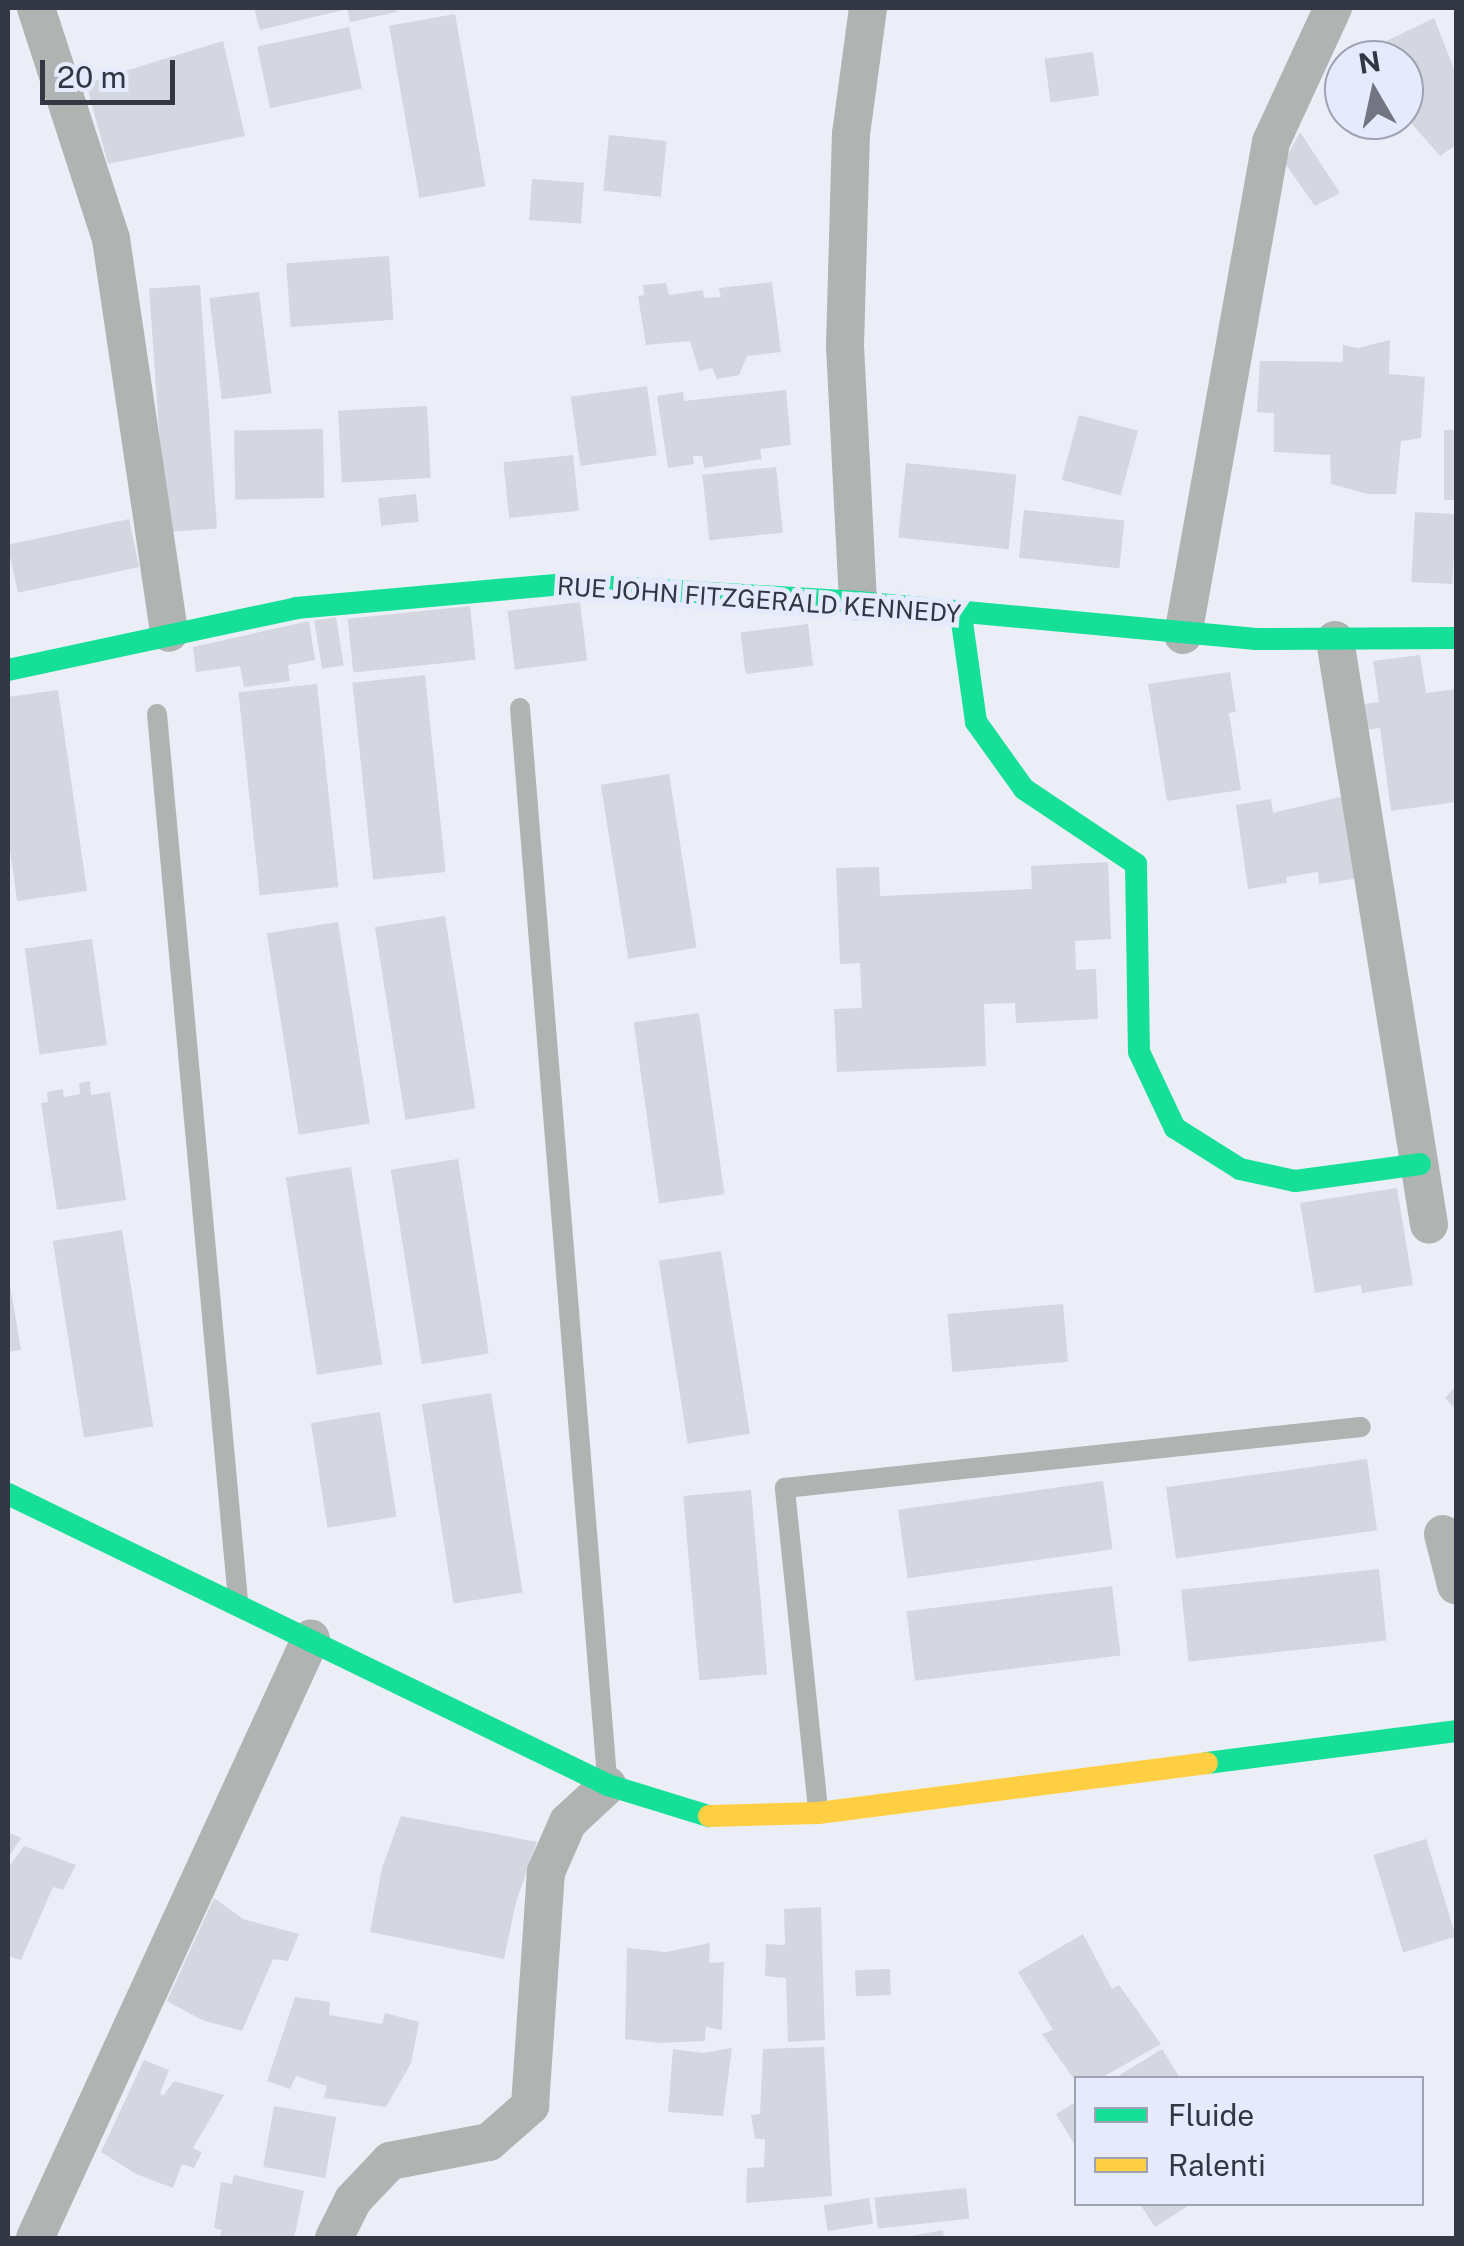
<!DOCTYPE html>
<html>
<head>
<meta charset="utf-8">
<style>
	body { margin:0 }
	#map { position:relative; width:1464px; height:2246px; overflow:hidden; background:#ebeef7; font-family:"Public Sans",sans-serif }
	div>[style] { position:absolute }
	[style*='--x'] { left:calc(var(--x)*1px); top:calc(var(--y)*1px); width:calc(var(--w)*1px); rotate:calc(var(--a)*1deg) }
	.building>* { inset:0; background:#d4d6e0; transform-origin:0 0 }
	.lane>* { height:20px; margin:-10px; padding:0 10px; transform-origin:10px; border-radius:10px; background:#afb3b1 }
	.street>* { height:38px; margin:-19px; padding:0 19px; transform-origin:19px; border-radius:19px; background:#afb3b1 }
	.fast>* { height:22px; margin:-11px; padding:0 11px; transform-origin:11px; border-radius:11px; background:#16e098 }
	.slow>* { height:22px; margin:-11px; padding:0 11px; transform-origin:11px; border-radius:11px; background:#ffcf43 }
	span { translate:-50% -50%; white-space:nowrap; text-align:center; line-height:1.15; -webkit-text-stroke:10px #e5eafd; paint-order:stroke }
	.street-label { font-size:25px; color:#333643 }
	.frame { position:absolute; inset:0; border:10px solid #333643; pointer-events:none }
	.legend { position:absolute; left:1074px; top:2076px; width:350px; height:130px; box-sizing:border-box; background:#e5eafd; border:2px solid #9ea2b3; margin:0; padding:12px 18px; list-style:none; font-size:30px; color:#333643 }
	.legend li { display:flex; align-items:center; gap:20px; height:50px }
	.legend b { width:50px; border:2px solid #9ea2b3 }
	.north { position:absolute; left:1324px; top:40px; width:100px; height:100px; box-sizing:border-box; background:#e5eafd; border:2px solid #9ea2b3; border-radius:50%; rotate:351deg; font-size:28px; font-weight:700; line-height:40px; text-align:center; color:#333643 }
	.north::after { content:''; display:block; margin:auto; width:35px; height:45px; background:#737682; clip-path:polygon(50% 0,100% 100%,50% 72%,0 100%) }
	.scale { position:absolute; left:40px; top:60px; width:135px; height:45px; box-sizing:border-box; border:5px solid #333643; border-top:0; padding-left:12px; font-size:30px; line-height:35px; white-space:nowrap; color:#333643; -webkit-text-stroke:8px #e5eafd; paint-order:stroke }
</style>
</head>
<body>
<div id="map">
	<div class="building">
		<div style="clip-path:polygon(254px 8px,347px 8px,347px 9px,260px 30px)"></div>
		<div style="clip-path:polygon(347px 8px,396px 8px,397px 12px,350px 22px)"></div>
		<div style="left:455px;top:14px;width:175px;height:67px;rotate:80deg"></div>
		<div style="clip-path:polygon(1434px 18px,1456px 74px,1456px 145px,1440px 156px,1404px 115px,1404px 60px,1380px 60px,1374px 47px)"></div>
		<div style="left:349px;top:27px;width:63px;height:94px;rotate:78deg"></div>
		<div style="clip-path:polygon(223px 41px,245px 136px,108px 164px,86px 83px)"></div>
		<div style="left:1093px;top:52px;width:44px;height:49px;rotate:82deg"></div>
		<div style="clip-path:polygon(1300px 132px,1340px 193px,1315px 206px,1284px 162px)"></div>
		<div style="left:609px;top:135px;width:58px;height:56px;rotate:6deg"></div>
		<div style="left:532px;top:179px;width:52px;height:41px;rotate:4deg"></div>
		<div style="left:389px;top:256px;width:64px;height:103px;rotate:86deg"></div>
		<div style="clip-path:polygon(772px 282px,781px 352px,747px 356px,739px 375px,717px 379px,712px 368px,699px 371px,690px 341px,646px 345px,638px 296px,644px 295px,643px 285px,666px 283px,669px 295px,703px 290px,704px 298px,721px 297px,719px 288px)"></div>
		<div style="left:200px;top:285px;width:244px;height:51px;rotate:86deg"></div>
		<div style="left:259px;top:292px;width:102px;height:50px;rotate:83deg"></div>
		<div style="clip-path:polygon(1390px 340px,1389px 374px,1425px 377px,1421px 438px,1401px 441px,1396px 494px,1368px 494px,1331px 484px,1330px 455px,1274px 452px,1274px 413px,1257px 412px,1260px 361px,1343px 362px,1343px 345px,1358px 348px)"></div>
		<div style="left:647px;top:386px;width:70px;height:77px;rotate:82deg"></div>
		<div style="clip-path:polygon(786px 390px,791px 445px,760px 449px,762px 459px,704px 468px,702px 456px,693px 456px,694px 464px,668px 468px,657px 396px,683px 392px,684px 401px)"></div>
		<div style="left:427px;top:406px;width:72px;height:89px;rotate:87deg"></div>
		<div style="left:1079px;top:415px;width:61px;height:67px;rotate:15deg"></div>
		<div style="left:323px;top:429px;width:69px;height:89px;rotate:89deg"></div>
		<div style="left:1456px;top:430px;width:70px;height:12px;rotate:90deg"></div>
		<div style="left:573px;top:455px;width:56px;height:70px;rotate:84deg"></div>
		<div style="left:906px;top:463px;width:111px;height:75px;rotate:6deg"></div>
		<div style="left:776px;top:467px;width:66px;height:74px;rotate:84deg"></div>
		<div style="left:416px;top:494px;width:28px;height:38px;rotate:84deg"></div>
		<div style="left:1024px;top:510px;width:101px;height:48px;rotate:6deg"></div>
		<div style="left:1415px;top:512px;width:41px;height:70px;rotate:3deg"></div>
		<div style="left:129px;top:519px;width:49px;height:124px;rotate:78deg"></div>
		<div style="left:580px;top:602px;width:59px;height:73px;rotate:83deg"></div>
		<div style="left:470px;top:606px;width:54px;height:123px;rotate:84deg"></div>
		<div style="left:336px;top:617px;width:49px;height:22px;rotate:81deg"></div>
		<div style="clip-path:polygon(309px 621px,315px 660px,288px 665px,290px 681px,244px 687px,240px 666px,196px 672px,193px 647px)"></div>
		<div style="left:808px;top:624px;width:42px;height:68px;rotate:83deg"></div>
		<div style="clip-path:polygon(1420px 655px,1426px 693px,1456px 689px,1456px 802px,1391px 811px,1380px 728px,1368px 730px,1364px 704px,1379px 702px,1373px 661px)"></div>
		<div style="clip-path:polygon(1230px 672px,1236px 712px,1229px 713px,1241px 790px,1167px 801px,1148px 684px)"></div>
		<div style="left:425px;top:675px;width:198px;height:73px;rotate:84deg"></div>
		<div style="left:317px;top:684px;width:204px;height:79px;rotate:84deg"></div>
		<div style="clip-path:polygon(58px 690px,87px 891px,17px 901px,8px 834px,8px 697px)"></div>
		<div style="left:669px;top:774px;width:176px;height:69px;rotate:81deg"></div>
		<div style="clip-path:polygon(1349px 795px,1360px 878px,1319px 884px,1318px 872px,1286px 877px,1287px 883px,1248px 889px,1236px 805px,1271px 799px,1273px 813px)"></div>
		<div style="clip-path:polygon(1108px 862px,1111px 939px,1075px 941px,1076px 970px,1096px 969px,1098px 1019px,1016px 1023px,1015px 1003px,984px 1004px,986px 1066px,837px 1072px,834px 1009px,862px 1008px,860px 963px,840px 964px,836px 868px,879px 867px,880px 896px,1032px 889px,1031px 866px)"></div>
		<div style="left:445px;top:916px;width:195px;height:71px;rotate:81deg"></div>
		<div style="left:338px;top:922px;width:204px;height:72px;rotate:81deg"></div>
		<div style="left:92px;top:939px;width:107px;height:68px;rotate:82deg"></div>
		<div style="left:699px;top:1013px;width:183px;height:66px;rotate:82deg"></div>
		<div style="clip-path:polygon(90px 1081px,91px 1095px,110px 1092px,126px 1200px,57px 1210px,41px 1103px,48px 1102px,47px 1092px,63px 1089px,64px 1097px,80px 1094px,79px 1083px)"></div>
		<div style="left:458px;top:1159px;width:197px;height:68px;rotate:81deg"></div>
		<div style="left:351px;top:1167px;width:200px;height:66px;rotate:81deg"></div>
		<div style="clip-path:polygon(1397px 1188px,1413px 1285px,1362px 1293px,1361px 1285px,1315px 1293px,1300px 1203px)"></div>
		<div style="left:122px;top:1230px;width:199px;height:70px;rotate:81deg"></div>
		<div style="left:721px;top:1251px;width:185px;height:63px;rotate:81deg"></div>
		<div style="clip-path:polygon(8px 1273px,21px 1350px,8px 1352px)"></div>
		<div style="left:1063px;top:1304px;width:58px;height:116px;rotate:85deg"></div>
		<div style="clip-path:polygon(1456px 1386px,1456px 1410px,1445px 1398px)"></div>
		<div style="left:491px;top:1393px;width:202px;height:70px;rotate:81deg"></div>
		<div style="left:380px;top:1412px;width:106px;height:70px;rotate:81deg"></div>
		<div style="left:1367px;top:1459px;width:72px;height:203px;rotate:82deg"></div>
		<div style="left:1103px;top:1481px;width:69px;height:207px;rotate:82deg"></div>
		<div style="left:751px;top:1490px;width:185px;height:68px;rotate:85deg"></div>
		<div style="left:1379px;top:1569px;width:72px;height:199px;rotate:84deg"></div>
		<div style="left:1112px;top:1586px;width:70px;height:207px;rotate:83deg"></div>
		<div style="clip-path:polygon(401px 1816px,537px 1842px,516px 1902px,504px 1959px,370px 1932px,382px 1868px)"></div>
		<div style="clip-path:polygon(8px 1832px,21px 1838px,8px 1858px)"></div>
		<div style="left:1426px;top:1839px;width:102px;height:55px;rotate:73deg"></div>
		<div style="clip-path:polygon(24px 1846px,76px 1865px,63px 1890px,53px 1887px,21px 1960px,8px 1956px,8px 1861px,11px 1864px)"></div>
		<div style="clip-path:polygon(214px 1898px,243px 1919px,299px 1934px,288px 1961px,273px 1959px,242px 2031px,202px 2020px,167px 2001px)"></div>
		<div style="clip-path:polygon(821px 1907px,825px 2040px,788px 2042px,786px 1978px,765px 1976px,766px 1944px,785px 1945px,784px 1909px)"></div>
		<div style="clip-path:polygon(1083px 1934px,1112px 1989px,1119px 1985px,1161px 2044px,1101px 2078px,1076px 2078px,1076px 2082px,1042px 2034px,1053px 2030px,1018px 1972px)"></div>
		<div style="clip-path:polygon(710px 1943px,709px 1963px,724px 1962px,722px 2030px,706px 2027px,705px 2041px,661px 2043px,625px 2039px,627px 1948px,666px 1952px)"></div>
		<div style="left:890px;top:1969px;width:26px;height:35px;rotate:88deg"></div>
		<div style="clip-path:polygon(295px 1997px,330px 2002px,329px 2015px,382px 2024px,385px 2013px,419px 2022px,411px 2063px,386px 2107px,324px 2098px,327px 2086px,296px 2076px,290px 2089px,267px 2081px)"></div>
		<div style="clip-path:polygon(824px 2047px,832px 2196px,746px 2203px,747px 2168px,764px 2167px,765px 2139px,755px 2139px,751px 2115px,760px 2114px,763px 2049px)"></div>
		<div style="clip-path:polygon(732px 2048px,723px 2116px,668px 2112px,673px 2049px,703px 2053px)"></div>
		<div style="clip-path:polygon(1162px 2049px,1180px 2078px,1115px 2078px)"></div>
		<div style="clip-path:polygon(144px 2060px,169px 2070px,160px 2093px,163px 2096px,174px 2081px,224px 2095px,193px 2148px,202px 2152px,194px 2168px,182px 2164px,173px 2188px,136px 2174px,101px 2152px)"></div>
		<div style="clip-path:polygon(1076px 2102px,1076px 2147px,1056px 2114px)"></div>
		<div style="left:274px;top:2106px;width:63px;height:62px;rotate:10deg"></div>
		<div style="clip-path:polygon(234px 2175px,304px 2191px,294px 2238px,219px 2238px,222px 2230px,214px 2228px,221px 2182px,232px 2184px)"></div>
		<div style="left:966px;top:2188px;width:31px;height:92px;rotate:84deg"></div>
		<div style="left:869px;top:2198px;width:26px;height:46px;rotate:81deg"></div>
		<div style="clip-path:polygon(1140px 2204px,1191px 2204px,1155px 2227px)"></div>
		<div style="clip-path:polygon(943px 2230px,944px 2238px,906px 2238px,906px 2237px)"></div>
	</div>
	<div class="lane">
		<div style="--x:520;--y:708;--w:1074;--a:85.35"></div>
		<div style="--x:157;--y:714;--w:891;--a:84.78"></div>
		<div style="--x:818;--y:1809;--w:323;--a:-95.9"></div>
		<div style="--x:785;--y:1488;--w:579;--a:-6.05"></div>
	</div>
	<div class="street">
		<div style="--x:36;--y:8;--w:243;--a:72"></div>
		<div style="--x:111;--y:239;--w:398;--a:81.6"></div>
		<div style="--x:858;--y:602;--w:256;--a:-92.9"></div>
		<div style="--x:845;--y:346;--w:212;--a:-88.4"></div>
		<div style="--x:851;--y:134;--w:127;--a:-82.3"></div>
		<div style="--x:1183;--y:635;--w:501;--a:-79.88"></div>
		<div style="--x:1271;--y:142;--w:148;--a:-65.2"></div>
		<div style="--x:1335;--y:640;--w:592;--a:80.86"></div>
		<div style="--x:1443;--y:1534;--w:53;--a:75.7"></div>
		<div style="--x:35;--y:2238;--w:660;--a:-65.3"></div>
		<div style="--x:334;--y:2238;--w:42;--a:-63.4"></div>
		<div style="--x:353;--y:2200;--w:54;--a:-46.5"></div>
		<div style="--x:390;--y:2161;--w:101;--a:-10.9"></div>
		<div style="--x:489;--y:2142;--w:55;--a:-41.3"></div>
		<div style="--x:530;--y:2106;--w:235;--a:-86.1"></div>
		<div style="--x:546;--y:1872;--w:55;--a:-66.3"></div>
		<div style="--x:568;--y:1822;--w:54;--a:-42.8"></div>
	</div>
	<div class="fast">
		<div style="--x:961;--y:615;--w:108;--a:82"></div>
		<div style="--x:976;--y:722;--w:82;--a:54.4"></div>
		<div style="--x:1024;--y:789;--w:135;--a:33.8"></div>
		<div style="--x:1136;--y:864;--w:188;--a:89.1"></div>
		<div style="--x:1139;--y:1052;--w:84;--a:64.7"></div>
		<div style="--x:1175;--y:1128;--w:77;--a:32.2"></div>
		<div style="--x:1240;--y:1169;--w:56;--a:12.3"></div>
		<div style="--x:1295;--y:1181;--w:126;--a:-7.7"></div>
		<div style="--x:8;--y:670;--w:295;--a:-12.1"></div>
		<div style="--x:296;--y:608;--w:269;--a:-5.1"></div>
		<div style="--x:564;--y:584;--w:295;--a:3.5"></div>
		<div style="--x:858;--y:602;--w:400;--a:5.3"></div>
		<div style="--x:1256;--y:639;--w:200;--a:-0.3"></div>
		<div style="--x:8;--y:1494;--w:667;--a:25.87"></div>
		<div style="--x:608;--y:1785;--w:106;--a:17.1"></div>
		<div style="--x:1207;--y:1763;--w:251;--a:-7.3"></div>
	</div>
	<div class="slow">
		<div style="--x:709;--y:1816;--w:109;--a:-1.6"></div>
		<div style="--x:818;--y:1813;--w:392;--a:-7.3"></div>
	</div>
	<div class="street-label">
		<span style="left:759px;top:600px;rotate:4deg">RUE JOHN FITZGERALD KENNEDY</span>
	</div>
	<div class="frame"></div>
	<ul class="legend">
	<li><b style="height:12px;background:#16e098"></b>Fluide</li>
	<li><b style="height:12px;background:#ffcf43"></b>Ralenti</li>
	</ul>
	<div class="north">N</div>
	<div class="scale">20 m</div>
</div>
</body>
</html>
